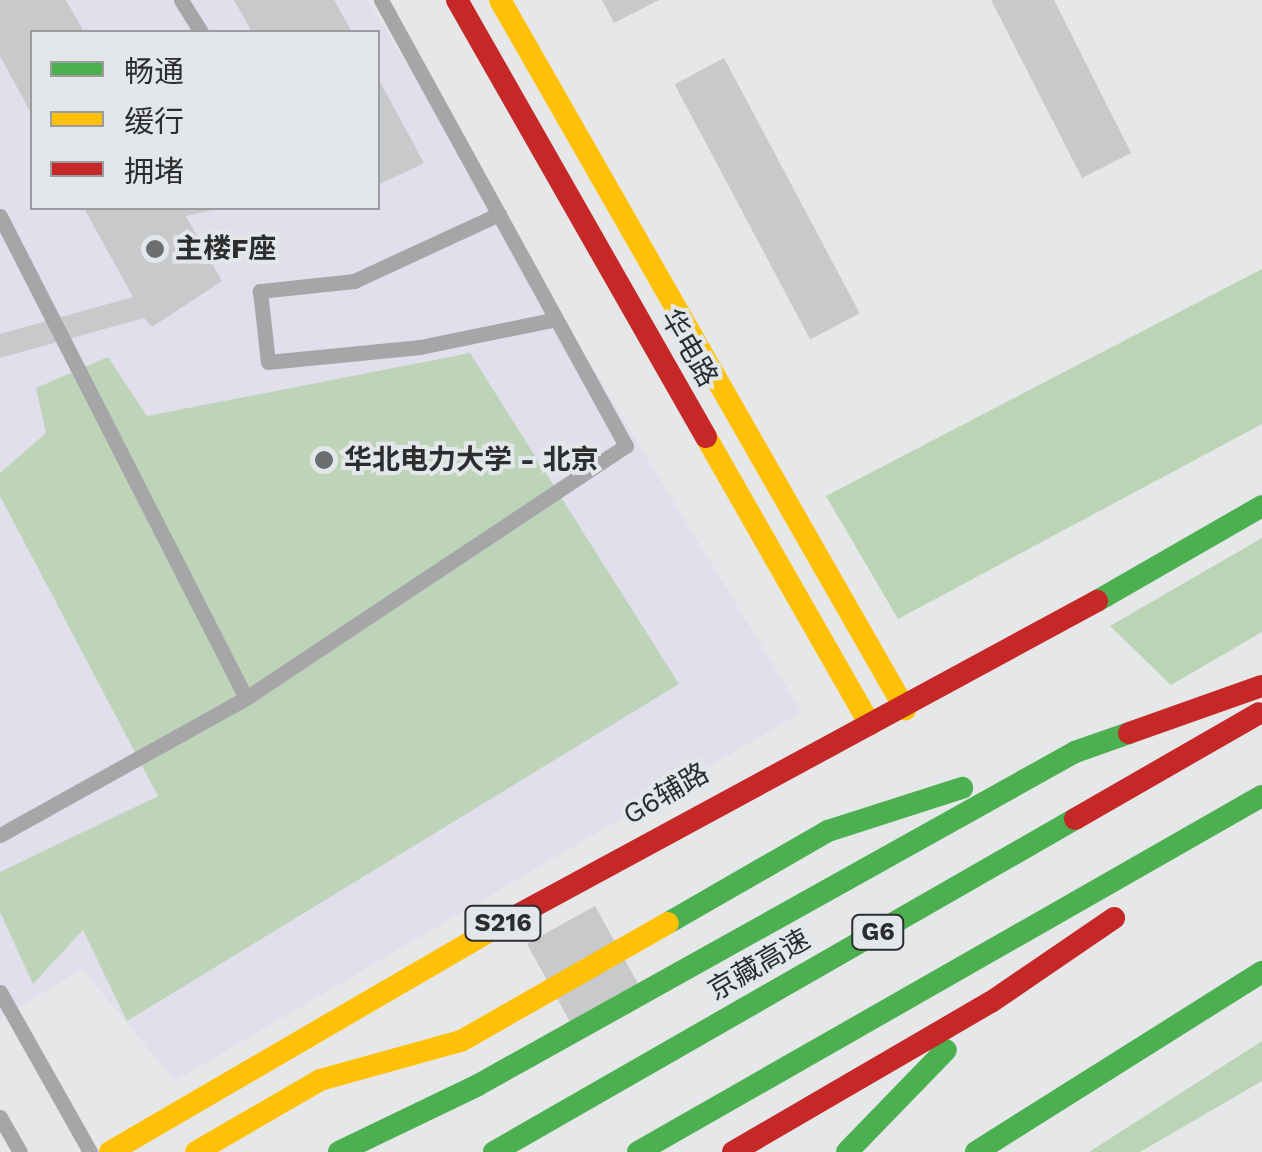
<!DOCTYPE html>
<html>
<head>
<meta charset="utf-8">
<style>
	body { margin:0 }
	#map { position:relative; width:1262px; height:1152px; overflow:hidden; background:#e5e7e9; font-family:"Work Sans","Noto Sans SC",sans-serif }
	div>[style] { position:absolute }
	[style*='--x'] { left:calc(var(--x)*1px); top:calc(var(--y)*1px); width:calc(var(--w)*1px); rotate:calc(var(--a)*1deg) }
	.education>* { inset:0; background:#e2dfec }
	.green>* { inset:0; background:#bdd4b9 }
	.forest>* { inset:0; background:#bcd4b6 }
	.building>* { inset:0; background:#c8c9cb; transform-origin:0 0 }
	.lane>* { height:15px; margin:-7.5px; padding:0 7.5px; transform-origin:7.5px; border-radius:7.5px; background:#a6a6a8 }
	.fast>* { height:22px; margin:-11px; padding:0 11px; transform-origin:11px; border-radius:11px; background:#4caf50 }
	.slow>* { height:22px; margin:-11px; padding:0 11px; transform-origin:11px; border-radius:11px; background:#ffc107 }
	.jam>* { height:22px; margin:-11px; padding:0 11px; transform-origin:11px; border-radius:11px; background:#c62828 }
	.dots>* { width:28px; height:28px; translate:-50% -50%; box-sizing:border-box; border:5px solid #e4e7ea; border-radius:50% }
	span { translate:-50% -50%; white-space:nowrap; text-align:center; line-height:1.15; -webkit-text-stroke:8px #e4e7ea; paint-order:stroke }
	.shield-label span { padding:2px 8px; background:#e4e7ea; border:2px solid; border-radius:8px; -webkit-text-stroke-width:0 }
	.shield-label { font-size:25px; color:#2c2d2e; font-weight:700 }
	.poi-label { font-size:28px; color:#2c2d2e; font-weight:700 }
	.left { translate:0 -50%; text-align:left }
	.street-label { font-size:28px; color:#2c2d2e }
	.legend { position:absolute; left:30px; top:30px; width:350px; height:180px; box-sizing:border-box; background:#e4e7ea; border:2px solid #9a9d9f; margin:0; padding:12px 18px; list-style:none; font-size:30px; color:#2c2d2e }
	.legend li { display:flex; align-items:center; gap:20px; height:50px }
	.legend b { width:50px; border:2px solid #9a9d9f }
</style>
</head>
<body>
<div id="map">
	<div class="education">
		<div style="clip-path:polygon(evenodd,0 0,368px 0,802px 712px,175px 1081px,82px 969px,0 1019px,0 0,32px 32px,378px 32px,378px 208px,32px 208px,32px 32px)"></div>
	</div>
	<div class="green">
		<div style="clip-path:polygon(470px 353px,679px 684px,127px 1021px,83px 930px,33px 984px,0 912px,0 872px,158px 796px,0 496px,0 473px,46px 433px,36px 388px,108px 357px,147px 416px)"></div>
	</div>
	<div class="forest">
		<div style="clip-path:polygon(1262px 269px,1262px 424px,898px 619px,826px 496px)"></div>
		<div style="clip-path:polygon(1262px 538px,1262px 632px,1171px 685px,1110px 626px)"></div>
		<div style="clip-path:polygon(1262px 1041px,1262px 1081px,1140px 1152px,1089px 1152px)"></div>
	</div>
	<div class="building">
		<div style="clip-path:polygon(0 0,66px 0,84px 32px,32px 32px,32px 115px,0 56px)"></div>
		<div style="clip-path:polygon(234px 0,334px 0,352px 32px,252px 32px)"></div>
		<div style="clip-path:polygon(602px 0,659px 0,614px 23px)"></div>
		<div style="clip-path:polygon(991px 0,1054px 0,1131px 153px,1082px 178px)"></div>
		<div style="left:724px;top:58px;width:289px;height:56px;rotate:62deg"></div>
		<div style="clip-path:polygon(378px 78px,424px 163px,378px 185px)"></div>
		<div style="clip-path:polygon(84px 208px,221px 208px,186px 216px,222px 281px,152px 327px,144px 318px,0 358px,0 334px,133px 297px)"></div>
		<div style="left:595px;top:906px;width:90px;height:78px;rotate:61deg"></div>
	</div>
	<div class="lane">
		<div style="--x:181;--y:0;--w:38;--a:58"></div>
		<div style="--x:499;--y:214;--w:160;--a:155.2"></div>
		<div style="--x:354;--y:281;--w:95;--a:173.9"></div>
		<div style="--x:260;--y:291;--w:71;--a:83.6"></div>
		<div style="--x:268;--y:362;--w:153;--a:-5.6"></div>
		<div style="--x:420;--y:347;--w:139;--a:-11.6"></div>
		<div style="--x:0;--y:216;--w:541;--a:62.96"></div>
		<div style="--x:0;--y:835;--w:282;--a:-29.1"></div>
		<div style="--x:246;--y:698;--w:456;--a:-33.6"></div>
		<div style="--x:626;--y:446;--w:509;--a:-118.78"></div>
		<div style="--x:0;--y:992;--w:184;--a:60.6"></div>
		<div style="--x:0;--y:1117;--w:40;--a:60.3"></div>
	</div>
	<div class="fast">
		<div style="--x:1097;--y:601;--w:190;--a:-29.9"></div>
		<div style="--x:668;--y:923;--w:185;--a:-29.9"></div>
		<div style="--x:828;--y:831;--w:141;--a:-17.8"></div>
		<div style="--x:339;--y:1152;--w:154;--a:-25.7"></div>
		<div style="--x:478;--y:1085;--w:684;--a:-29.15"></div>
		<div style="--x:1075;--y:752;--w:57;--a:-19.4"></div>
		<div style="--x:494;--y:1152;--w:670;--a:-29.82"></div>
		<div style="--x:638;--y:1152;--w:718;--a:-29.71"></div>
		<div style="--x:847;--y:1152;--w:142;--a:-45.9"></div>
		<div style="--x:976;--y:1152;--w:338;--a:-32.2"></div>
	</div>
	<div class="slow">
		<div style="--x:500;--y:0;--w:817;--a:60.26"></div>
		<div style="--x:706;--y:437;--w:331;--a:60.3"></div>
		<div style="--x:110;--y:1152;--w:453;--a:-30.2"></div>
		<div style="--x:196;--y:1152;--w:143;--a:-30.1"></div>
		<div style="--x:320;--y:1080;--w:146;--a:-15.5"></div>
		<div style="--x:461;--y:1041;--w:238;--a:-29.7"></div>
	</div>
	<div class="jam">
		<div style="--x:457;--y:0;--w:503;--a:60.33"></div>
		<div style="--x:1129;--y:733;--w:141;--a:-19.5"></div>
		<div style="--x:1075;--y:819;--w:212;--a:-29.9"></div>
		<div style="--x:501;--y:924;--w:678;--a:-28.46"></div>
		<div style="--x:733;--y:1152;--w:298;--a:-30.2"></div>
		<div style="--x:991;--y:1002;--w:149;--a:-34.3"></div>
	</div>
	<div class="dots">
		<div style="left:155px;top:249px;background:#6d6e6f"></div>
		<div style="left:324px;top:460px;background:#6d6e6f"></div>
	</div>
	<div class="shield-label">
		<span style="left:503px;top:923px">S216</span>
		<span style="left:878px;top:932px">G6</span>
	</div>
	<div class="poi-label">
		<span class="left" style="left:175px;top:249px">主楼F座</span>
		<span class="left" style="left:344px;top:460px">华北电力大学 - 北京</span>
	</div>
	<div class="street-label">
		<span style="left:689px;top:348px;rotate:60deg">华电路</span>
		<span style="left:666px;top:794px;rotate:-30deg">G6辅路</span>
		<span style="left:759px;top:965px;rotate:-30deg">京藏高速</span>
	</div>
	<ul class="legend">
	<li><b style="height:12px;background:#4caf50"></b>畅通</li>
	<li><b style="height:12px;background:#ffc107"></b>缓行</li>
	<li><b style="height:12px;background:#c62828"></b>拥堵</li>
	</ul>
</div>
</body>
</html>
